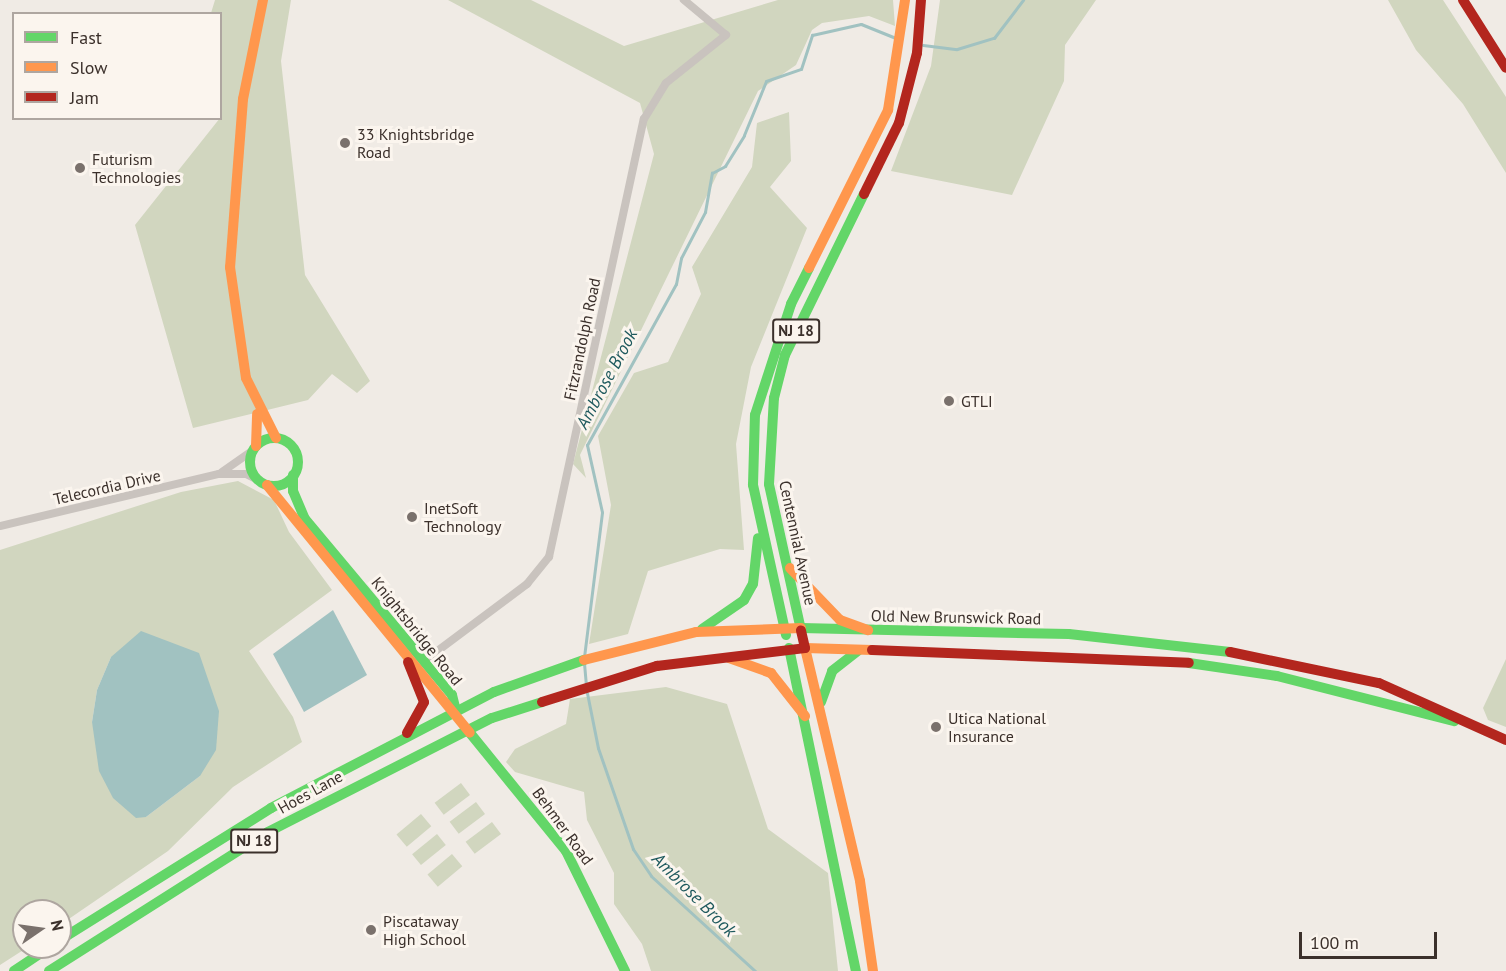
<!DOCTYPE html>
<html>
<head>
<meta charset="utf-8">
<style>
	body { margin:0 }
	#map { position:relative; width:1506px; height:971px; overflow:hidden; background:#f0ebe5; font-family:"PT Sans",sans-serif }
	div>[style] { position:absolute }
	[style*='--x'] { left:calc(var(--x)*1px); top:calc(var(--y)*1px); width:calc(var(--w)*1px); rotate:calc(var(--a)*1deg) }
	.green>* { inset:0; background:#d1d6bf; transform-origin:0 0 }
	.water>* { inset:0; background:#a1c2c1 }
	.stream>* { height:3px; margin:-1.5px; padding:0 1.5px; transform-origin:1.5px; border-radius:1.5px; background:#a1c2c1 }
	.street>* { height:8px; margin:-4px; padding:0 4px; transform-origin:4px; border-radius:4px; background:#c9c3be }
	.fast>* { height:10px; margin:-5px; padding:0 5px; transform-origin:5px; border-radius:5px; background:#63d668 }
	.fast>.ring { margin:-5px; padding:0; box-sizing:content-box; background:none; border:10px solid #63d668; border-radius:50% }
	.slow>* { height:10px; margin:-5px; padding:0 5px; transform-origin:5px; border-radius:5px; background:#ff974d }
	.jam>* { height:10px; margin:-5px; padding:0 5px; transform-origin:5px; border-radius:5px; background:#b3261e }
	.dots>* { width:16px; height:16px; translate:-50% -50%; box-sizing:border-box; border:3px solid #fbf5ee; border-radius:50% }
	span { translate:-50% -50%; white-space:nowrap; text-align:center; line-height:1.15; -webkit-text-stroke:6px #fbf5ee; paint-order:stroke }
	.shield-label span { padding:2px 4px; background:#fbf5ee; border:2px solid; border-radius:4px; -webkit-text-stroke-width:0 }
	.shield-label { font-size:15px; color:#3b302b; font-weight:700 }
	.poi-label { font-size:16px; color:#3b302b }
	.left { translate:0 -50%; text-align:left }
	.street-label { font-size:16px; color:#3b302b }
	.water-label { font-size:18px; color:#1f5a5e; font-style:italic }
	.legend { position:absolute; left:12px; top:12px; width:210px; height:108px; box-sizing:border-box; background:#fbf5ee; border:2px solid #aea6a0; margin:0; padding:8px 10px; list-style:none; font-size:18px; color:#3b302b }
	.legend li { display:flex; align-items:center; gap:12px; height:30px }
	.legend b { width:30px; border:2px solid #aea6a0 }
	.north { position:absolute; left:12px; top:899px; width:60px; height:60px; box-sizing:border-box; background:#fbf5ee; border:2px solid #aea6a0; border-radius:50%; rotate:77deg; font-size:16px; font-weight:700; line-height:24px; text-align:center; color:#3b302b }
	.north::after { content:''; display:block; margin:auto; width:21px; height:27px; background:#7a716c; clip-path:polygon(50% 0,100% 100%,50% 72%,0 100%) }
	.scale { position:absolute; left:1299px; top:932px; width:138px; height:27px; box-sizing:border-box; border:3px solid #3b302b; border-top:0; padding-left:8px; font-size:18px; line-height:21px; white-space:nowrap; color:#3b302b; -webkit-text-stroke:4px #fbf5ee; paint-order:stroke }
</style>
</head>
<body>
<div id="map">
	<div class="green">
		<div style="clip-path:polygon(215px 0,291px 0,281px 61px,305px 275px,370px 381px,357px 393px,332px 374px,308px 400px,193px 428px,135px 225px,220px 118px,220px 14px,211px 13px)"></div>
		<div style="clip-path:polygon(448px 0,531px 0,624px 46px,778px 0,893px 0,895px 26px,869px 16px,822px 23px,812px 30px,796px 65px,758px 91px,580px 455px,586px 478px,573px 464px,654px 154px,640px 103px)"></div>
		<div style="clip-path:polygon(940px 0,1096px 0,1065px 45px,1064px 81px,1012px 195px,891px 171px,931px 66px)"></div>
		<div style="clip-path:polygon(1388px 0,1443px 0,1506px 97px,1506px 173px,1463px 104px,1416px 50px)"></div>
		<div style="clip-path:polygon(789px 112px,791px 161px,770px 187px,807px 228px,751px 367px,736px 444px,744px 550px,720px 549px,648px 571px,628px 634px,589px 644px,611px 505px,598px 436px,634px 373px,668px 362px,701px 294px,692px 267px,752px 167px,757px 123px)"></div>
		<div style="clip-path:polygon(evenodd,238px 481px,274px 500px,289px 532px,332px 590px,249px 651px,293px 717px,302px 742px,233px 787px,168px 851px,60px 925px,60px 911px,24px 911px,28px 947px,0 965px,0 550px,181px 492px,238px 481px,111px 657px,200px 776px,146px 817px,92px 722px,97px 690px,111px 657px)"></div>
		<div style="clip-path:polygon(1506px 659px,1506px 727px,1488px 720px,1483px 708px)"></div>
		<div style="clip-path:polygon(666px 687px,727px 704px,768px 829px,828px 873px,838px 971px,651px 971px,642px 944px,614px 904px,614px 873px,587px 820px,584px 792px,515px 772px,506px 762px,515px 749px,566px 724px,570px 699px)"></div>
		<div style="left:461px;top:783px;width:15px;height:33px;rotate:53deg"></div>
		<div style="left:476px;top:802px;width:15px;height:33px;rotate:53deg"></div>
		<div style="left:421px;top:814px;width:16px;height:32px;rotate:50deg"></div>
		<div style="left:492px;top:822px;width:15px;height:33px;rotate:53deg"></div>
		<div style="left:437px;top:834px;width:14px;height:32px;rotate:51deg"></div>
		<div style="left:452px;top:854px;width:16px;height:32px;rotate:50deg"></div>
	</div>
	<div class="water">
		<div style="clip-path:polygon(333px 610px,367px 675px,304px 712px,273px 654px)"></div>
		<div style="clip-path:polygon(141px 631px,199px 653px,219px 711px,216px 750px,200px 776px,146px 817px,136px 818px,113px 798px,99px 771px,92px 722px,97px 690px,111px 657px)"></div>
	</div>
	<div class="stream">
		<div style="--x:923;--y:45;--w:34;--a:7"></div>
		<div style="--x:957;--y:49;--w:39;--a:-17"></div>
		<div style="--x:994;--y:38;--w:48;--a:-52.7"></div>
		<div style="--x:584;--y:657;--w:146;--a:-82.9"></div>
		<div style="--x:602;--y:512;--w:69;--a:-102.6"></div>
		<div style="--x:587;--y:445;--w:184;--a:-61.1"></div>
		<div style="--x:676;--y:284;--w:26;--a:-79"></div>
		<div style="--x:681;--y:258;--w:52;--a:-62.4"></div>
		<div style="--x:705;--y:212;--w:40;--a:-80"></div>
		<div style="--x:712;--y:173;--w:15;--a:-28"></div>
		<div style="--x:725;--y:166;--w:36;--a:-58"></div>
		<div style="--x:744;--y:135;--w:58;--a:-67.8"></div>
		<div style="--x:766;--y:81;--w:37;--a:-19"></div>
		<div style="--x:801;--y:69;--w:36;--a:-72"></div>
		<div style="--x:812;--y:35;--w:50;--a:-12.7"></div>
		<div style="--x:861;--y:24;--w:38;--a:22"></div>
		<div style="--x:584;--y:663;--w:21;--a:85"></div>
		<div style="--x:587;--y:693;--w:56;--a:78.7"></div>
		<div style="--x:598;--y:748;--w:107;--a:70.9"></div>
		<div style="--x:633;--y:849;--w:32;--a:56"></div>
		<div style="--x:651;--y:876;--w:141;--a:42.4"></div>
	</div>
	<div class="street">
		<div style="--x:222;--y:472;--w:37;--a:-35"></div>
		<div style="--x:0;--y:526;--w:225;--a:-13.4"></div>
		<div style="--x:219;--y:474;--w:27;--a:0"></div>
		<div style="--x:246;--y:474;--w:16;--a:27"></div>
		<div style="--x:424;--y:661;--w:129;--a:-36.8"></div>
		<div style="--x:527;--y:584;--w:35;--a:-51"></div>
		<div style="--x:549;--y:557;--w:448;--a:-77.8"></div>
		<div style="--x:644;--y:119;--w:42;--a:-58.6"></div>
		<div style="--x:666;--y:83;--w:77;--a:-38.7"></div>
		<div style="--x:726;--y:35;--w:55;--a:-140.2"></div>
	</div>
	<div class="fast">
		<div class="ring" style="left:250px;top:438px;width:38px;height:38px"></div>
		<div style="--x:293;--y:475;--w:16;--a:90"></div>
		<div style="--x:293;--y:491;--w:30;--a:67"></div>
		<div style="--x:305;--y:519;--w:229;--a:50.1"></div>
		<div style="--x:452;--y:695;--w:16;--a:76"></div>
		<div style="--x:801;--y:628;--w:268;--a:1.3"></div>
		<div style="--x:1069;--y:634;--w:162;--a:6.4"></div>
		<div style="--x:702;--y:629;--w:51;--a:-34.6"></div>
		<div style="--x:744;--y:600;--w:18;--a:-61"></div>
		<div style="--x:753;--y:584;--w:46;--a:-83.8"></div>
		<div style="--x:801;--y:630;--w:149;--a:-102.4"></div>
		<div style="--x:769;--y:484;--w:86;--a:-86.7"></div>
		<div style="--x:774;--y:398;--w:44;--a:-75.7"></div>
		<div style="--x:785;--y:355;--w:179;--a:-63.9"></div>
		<div style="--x:786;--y:635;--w:154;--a:-102.4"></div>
		<div style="--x:753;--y:485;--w:70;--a:-88.4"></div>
		<div style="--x:755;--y:415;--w:117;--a:-72"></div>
		<div style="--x:791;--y:304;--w:40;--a:-63.4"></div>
		<div style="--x:789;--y:648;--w:330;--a:78.3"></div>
		<div style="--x:1189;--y:663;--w:89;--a:8.4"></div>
		<div style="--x:1277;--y:676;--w:183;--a:14.3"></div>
		<div style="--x:821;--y:702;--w:33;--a:-70"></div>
		<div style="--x:832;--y:671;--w:34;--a:-38"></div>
		<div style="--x:470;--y:733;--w:152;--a:50.9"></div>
		<div style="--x:566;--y:851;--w:134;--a:63.8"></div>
		<div style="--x:60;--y:940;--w:249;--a:-32"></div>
		<div style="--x:271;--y:808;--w:251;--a:-27.5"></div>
		<div style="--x:494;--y:692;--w:96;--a:-19.6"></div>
		<div style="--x:14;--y:971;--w:43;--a:-33.7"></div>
		<div style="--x:49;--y:971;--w:259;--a:-32.4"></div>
		<div style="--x:268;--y:832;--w:251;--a:-27"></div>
		<div style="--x:492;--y:718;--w:52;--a:-17.7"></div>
	</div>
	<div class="slow">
		<div style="--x:263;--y:0;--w:101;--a:101.4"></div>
		<div style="--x:243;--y:99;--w:169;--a:94.4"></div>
		<div style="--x:230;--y:267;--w:112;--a:81.8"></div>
		<div style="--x:246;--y:378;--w:67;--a:63.4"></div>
		<div style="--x:809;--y:268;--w:177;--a:-63.4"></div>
		<div style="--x:888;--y:110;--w:111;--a:-81.2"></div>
		<div style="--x:256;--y:446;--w:32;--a:-88"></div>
		<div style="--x:267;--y:485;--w:320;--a:50.7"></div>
		<div style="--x:790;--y:568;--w:72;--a:46.1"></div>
		<div style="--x:840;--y:620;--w:30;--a:20"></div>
		<div style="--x:872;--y:650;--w:67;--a:-178.3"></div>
		<div style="--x:805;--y:648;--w:239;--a:76.7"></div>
		<div style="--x:860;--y:881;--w:91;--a:81.8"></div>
		<div style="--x:729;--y:658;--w:45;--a:19.7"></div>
		<div style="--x:771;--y:673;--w:55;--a:51.7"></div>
		<div style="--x:584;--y:660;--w:115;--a:-14"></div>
		<div style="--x:696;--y:632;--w:105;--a:-2.2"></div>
	</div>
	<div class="jam">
		<div style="--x:1463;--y:0;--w:80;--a:57.7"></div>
		<div style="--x:864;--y:194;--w:79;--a:-63.8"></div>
		<div style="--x:899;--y:123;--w:72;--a:-75.6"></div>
		<div style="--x:917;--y:53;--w:53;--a:-85.7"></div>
		<div style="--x:872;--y:650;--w:317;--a:2.3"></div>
		<div style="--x:1230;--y:652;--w:152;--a:11.8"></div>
		<div style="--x:1379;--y:683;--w:139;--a:24.2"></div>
		<div style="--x:542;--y:702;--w:121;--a:-17.4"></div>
		<div style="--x:657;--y:666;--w:149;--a:-6.9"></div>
		<div style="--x:805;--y:648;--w:18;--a:-103"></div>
		<div style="--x:407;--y:733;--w:35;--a:-61"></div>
		<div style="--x:424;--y:702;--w:43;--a:-111.8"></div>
	</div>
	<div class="dots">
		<div style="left:345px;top:143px;background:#7a716c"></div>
		<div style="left:80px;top:168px;background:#7a716c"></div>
		<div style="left:949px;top:401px;background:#7a716c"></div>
		<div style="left:412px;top:517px;background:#7a716c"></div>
		<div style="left:936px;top:727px;background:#7a716c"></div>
		<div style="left:371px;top:930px;background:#7a716c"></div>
	</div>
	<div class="shield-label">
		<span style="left:796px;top:331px">NJ 18</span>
		<span style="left:254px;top:841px">NJ 18</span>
	</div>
	<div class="poi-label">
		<span class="left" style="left:357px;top:143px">33 Knightsbridge<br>Road</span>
		<span class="left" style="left:92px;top:168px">Futurism<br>Technologies</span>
		<span class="left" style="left:961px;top:401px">GTLI</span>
		<span class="left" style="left:424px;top:517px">InetSoft<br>Technology</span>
		<span class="left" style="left:948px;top:727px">Utica National<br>Insurance</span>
		<span class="left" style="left:383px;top:930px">Piscataway<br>High School</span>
	</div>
	<div class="street-label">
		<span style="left:582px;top:339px;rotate:-78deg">Fitzrandolph Road</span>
		<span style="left:107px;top:487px;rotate:-13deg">Telecordia Drive</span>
		<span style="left:798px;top:543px;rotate:78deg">Centennial Avenue</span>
		<span style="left:956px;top:617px;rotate:1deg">Old New Brunswick Road</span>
		<span style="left:417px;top:631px;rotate:51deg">Knightsbridge Road</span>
		<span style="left:310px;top:792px;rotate:-29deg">Hoes Lane</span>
		<span style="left:563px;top:826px;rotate:54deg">Behmer Road</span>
	</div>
	<div class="water-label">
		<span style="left:607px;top:379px;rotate:-62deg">Ambrose Brook</span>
		<span style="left:694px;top:895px;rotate:45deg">Ambrose Brook</span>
	</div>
	<ul class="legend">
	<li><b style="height:8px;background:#63d668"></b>Fast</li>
	<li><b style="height:8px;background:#ff974d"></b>Slow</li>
	<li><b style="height:8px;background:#b3261e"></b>Jam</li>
	</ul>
	<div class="north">N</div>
	<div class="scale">100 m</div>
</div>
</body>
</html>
